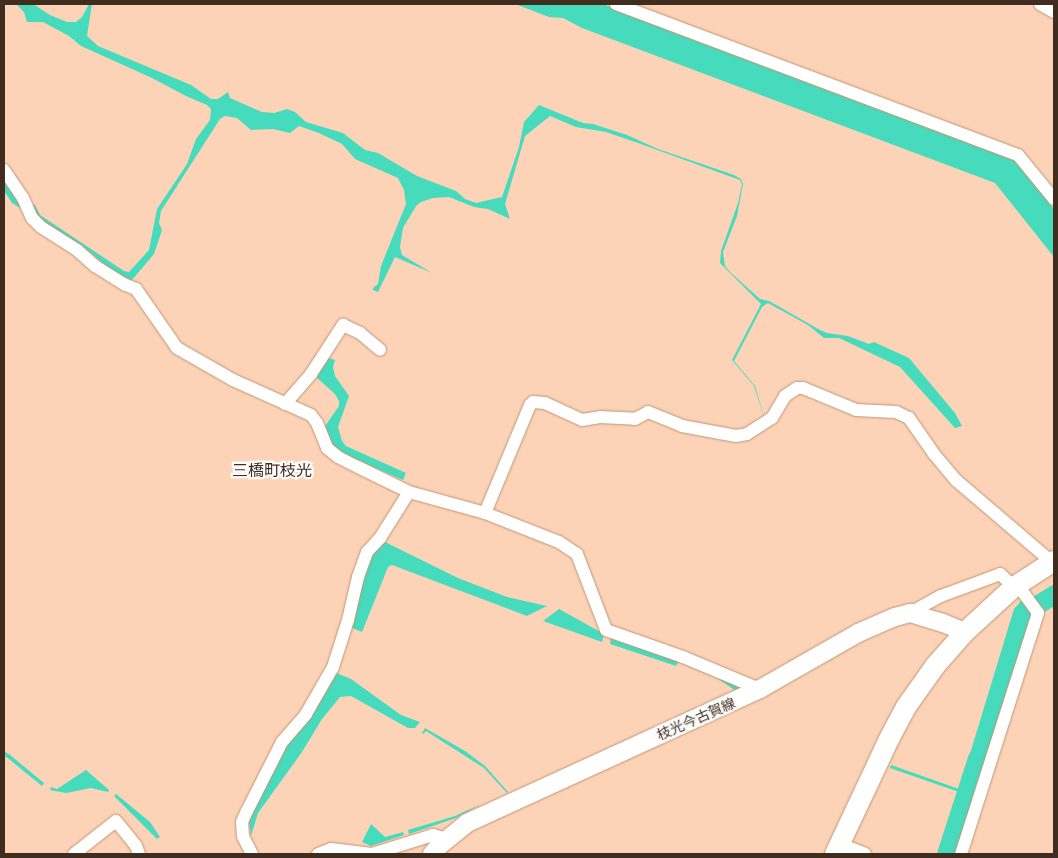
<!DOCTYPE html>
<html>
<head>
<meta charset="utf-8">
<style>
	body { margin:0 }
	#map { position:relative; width:1058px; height:858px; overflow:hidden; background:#fcd3b7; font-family:"Golos Text","Noto Sans JP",sans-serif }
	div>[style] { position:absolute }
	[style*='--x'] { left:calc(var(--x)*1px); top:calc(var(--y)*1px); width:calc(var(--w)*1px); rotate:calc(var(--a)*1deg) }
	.water>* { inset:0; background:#46dbbc }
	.river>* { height:19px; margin:-9.5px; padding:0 9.5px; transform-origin:9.5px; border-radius:9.5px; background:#46dbbc }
	.roads { filter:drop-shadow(0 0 1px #c59573) drop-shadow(0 0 1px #c59573) }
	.minor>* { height:12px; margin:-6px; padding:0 6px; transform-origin:6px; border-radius:6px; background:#fff }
	.tertiary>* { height:15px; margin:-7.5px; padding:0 7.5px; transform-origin:7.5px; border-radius:7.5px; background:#fff }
	.secondary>* { height:18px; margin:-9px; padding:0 9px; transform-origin:9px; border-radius:9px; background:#fff }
	.trunk>* { height:20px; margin:-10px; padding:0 10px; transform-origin:10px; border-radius:10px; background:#fff }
	span { translate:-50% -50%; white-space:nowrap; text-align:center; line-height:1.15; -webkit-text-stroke:4.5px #fdfdfd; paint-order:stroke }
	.street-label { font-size:14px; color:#412d1f }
	.quarter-label { font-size:16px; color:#412d1f }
	.frame { position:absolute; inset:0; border:5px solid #412d1f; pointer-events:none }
</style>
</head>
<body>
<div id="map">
	<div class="water">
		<div style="clip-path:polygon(16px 4px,33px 4px,50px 15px,67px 22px,76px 22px,82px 17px,89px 4px,92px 4px,87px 36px,98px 46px,191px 85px,211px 99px,218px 99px,228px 92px,230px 98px,262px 112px,274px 113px,287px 109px,295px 112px,306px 122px,343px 133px,365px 150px,378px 153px,417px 176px,456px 191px,465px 199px,476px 203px,502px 197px,519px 147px,524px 122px,539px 105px,583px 123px,593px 124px,627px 135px,658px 149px,734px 175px,741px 179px,743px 184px,737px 216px,723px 252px,725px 266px,730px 272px,760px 299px,769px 301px,820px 330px,827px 333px,848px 336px,869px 344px,874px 342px,909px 358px,955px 413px,962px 426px,955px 428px,900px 367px,839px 338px,824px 338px,808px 325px,768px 303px,762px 307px,734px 361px,755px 386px,765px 420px,754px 386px,732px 360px,761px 304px,720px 263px,721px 251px,738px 203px,742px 184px,740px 180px,638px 143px,606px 132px,576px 127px,550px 116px,525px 136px,505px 204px,510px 219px,488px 209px,474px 207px,449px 197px,433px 198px,421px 202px,416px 206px,403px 228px,400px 247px,402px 255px,432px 273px,395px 257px,378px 292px,373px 290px,373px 288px,378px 284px,381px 266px,406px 204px,404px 190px,398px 178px,355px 159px,342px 144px,319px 133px,299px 126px,290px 133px,273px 129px,251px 130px,237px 118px,225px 116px,220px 119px,161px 211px,159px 223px,162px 230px,154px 254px,132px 280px,117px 275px,85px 248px,12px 203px,4px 191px,4px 178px,19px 203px,35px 205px,40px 215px,124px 271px,129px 272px,149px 250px,157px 209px,187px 164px,196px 139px,210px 120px,211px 109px,207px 105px,186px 96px,152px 78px,81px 46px,69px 36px,43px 22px,27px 22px,24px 12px)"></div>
		<div style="clip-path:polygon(515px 4px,603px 4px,1013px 158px,1054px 209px,1054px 257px,995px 183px,582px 28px,563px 18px,549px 17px)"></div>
		<div style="clip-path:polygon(329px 358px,335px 360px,333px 367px,335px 376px,349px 396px,338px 427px,342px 441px,346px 446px,406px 473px,403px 480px,343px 454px,333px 445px,325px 426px,339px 406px,339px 401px,335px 394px,315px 376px)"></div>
		<div style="clip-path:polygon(385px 542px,458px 578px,507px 597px,547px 606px,527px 616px,392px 565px,388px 567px,362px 632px,350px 627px,372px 552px)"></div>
		<div style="clip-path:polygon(1022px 600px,1033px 615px,977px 785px,962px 780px,1014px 609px)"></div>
		<div style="clip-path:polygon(559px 609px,604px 634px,602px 642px,543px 621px)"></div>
		<div style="clip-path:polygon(611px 638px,719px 675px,742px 690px,736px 691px,717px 678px,678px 662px,676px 666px,610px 644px)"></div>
		<div style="clip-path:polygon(334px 672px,351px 679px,401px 715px,420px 722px,415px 728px,408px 728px,351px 696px,340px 697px,322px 719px,302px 752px,258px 813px,251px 836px,249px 821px,280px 750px)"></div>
		<div style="clip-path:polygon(425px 728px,465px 751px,485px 766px,508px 792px,507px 793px,484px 768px,426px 731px,423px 734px,422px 733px)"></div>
		<div style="clip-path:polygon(4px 751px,10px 755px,44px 783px,42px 786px,4px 755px)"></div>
		<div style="clip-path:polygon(891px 765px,959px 789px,960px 787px,976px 793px,955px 854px,938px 854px,959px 792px,890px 768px)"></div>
		<div style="clip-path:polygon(86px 770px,109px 790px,108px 792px,91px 788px,66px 793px,50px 790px,51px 787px,57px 789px)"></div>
		<div style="clip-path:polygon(116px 794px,150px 822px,160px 837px,157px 839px,114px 796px)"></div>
		<div style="clip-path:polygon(481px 804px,456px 818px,409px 834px,408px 830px,455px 816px)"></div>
		<div style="clip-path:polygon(371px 824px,385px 837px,403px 832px,404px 835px,371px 846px,362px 842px)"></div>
	</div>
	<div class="river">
		<div style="--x:1022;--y:620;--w:7;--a:-74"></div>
		<div style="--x:1024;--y:613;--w:36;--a:-32"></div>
		<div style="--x:946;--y:854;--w:101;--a:-72.1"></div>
	</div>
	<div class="roads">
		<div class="minor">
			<div style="--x:616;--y:4;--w:429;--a:20.6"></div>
			<div style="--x:1018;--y:155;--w:57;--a:50.7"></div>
			<div style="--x:1040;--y:4;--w:16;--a:30"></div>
			<div style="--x:4;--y:170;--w:34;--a:56"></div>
			<div style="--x:23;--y:198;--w:22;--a:66"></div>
			<div style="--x:32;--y:218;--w:13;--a:45"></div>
			<div style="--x:41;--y:227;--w:43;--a:32.6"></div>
			<div style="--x:77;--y:250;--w:24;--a:42"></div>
			<div style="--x:95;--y:266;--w:36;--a:32"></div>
			<div style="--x:126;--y:285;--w:11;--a:22"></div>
			<div style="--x:136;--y:289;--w:72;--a:55.2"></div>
			<div style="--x:177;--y:348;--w:64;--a:29.7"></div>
			<div style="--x:233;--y:380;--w:85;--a:24.2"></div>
			<div style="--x:311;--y:415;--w:10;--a:53"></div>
			<div style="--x:317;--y:423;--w:27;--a:68"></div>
			<div style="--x:327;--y:448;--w:14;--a:39"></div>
			<div style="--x:338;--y:457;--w:22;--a:27"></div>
			<div style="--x:358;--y:467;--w:57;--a:26.1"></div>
			<div style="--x:409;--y:492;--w:79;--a:15.4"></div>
			<div style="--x:485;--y:513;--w:79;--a:21.4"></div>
			<div style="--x:559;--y:542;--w:22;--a:34"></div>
			<div style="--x:577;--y:554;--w:81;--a:69.1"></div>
			<div style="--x:606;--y:630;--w:82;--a:19.3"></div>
			<div style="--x:683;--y:657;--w:83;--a:22.6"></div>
			<div style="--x:285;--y:404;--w:40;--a:-49"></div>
			<div style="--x:311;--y:374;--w:59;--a:-56.9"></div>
			<div style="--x:343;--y:325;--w:19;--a:25"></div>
			<div style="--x:360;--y:333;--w:26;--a:40"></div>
			<div style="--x:485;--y:513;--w:117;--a:-67.4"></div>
			<div style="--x:530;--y:405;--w:4;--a:-45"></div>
			<div style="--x:533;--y:402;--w:12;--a:5"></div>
			<div style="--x:545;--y:403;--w:41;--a:24.7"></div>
			<div style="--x:582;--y:420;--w:18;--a:-9"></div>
			<div style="--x:600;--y:417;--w:35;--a:3"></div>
			<div style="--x:635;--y:419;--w:15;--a:-28"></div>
			<div style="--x:648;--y:412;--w:37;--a:22"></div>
			<div style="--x:682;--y:426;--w:55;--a:10.5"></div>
			<div style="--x:736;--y:436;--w:11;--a:-10"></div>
			<div style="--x:747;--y:434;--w:30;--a:-33"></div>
			<div style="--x:772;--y:418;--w:26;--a:-59"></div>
			<div style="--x:785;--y:396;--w:14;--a:-34"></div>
			<div style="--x:797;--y:388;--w:6;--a:0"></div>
			<div style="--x:803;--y:388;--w:57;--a:22.5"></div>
			<div style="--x:856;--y:410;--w:40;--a:2.9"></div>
			<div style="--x:896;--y:412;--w:14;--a:25"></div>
			<div style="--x:909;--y:418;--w:44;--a:55.2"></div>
			<div style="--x:934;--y:454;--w:35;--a:50"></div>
			<div style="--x:957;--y:481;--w:125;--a:40.5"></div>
			<div style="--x:910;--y:613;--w:35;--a:-29"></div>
			<div style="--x:941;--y:596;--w:63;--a:-20.4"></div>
			<div style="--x:1000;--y:574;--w:19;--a:43"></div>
			<div style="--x:1014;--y:587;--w:9;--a:27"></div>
			<div style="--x:1022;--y:591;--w:27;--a:54"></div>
			<div style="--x:1038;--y:613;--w:253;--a:107.7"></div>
			<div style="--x:74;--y:854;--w:53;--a:-38.2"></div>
			<div style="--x:116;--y:821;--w:32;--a:51"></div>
			<div style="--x:136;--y:846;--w:9;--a:69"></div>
			<div style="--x:252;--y:854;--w:20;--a:-117"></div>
			<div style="--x:243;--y:836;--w:14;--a:-94"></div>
			<div style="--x:242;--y:822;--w:12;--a:-66"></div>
			<div style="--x:247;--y:811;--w:77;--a:-63.1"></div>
			<div style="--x:282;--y:742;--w:37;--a:-49"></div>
			<div style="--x:306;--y:714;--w:54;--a:-60.1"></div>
			<div style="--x:333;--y:667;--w:49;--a:-72.3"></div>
			<div style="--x:348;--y:620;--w:44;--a:-76.9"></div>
			<div style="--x:358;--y:577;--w:27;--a:-70"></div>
			<div style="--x:367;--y:552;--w:19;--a:-47"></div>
			<div style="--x:380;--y:538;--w:54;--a:-57.8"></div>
			<div style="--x:318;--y:854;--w:14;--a:-21"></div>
			<div style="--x:331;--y:849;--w:41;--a:7"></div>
			<div style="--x:372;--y:854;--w:64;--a:-17.3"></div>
			<div style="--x:433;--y:835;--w:15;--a:16"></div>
		</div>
		<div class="tertiary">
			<div style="--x:839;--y:845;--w:26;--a:21"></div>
		</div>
		<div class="secondary">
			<div style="--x:432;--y:854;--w:11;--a:-49"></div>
			<div style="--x:439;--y:846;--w:36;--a:-39"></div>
			<div style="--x:467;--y:823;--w:322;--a:-24.6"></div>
			<div style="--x:760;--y:689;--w:113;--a:-29.7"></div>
			<div style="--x:858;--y:633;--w:40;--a:-23.4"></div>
			<div style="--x:895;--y:617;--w:16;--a:-15"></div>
			<div style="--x:910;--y:613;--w:34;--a:17"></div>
			<div style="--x:943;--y:623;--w:24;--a:22"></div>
		</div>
		<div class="trunk">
			<div style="--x:835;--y:854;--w:127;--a:-64.8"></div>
			<div style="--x:889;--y:739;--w:36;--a:-62"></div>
			<div style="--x:906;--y:707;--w:50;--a:-54.7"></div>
			<div style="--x:935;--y:666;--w:45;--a:-48.6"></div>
			<div style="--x:965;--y:632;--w:67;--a:-42.6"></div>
			<div style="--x:1014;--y:587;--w:48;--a:-33"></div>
		</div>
	</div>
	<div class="street-label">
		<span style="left:696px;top:719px;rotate:-24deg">枝光今古賀線</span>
	</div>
	<div class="quarter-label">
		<span style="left:272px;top:470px">三橋町枝光</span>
	</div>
	<div class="frame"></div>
</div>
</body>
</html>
